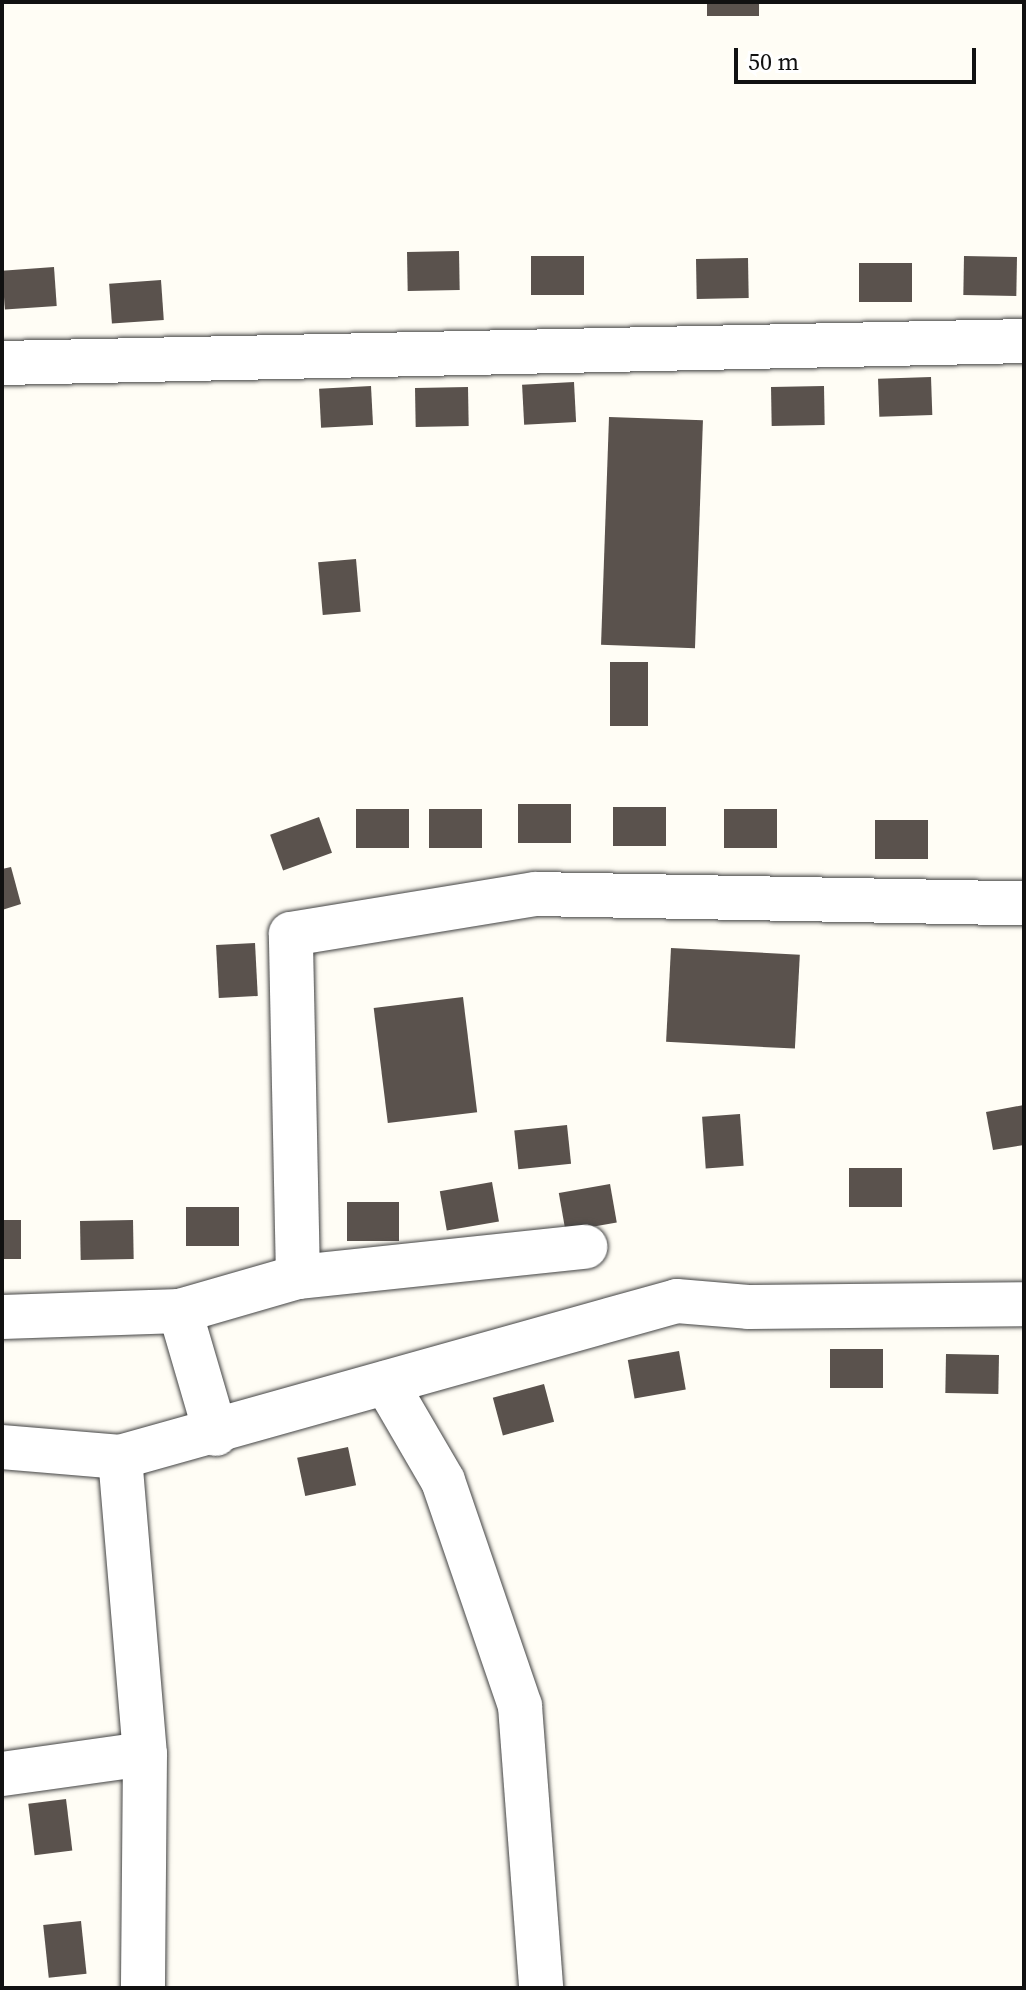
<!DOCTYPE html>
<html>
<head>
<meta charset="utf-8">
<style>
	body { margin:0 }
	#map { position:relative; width:1026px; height:1990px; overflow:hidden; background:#fffdf5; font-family:"Source Serif 4",serif }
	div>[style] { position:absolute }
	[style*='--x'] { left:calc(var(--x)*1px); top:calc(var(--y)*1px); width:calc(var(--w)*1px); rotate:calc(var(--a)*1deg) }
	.building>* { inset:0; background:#5a524d; transform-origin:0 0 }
	.roads { filter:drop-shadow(0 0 2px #444) drop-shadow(0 0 2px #444) }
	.minor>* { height:44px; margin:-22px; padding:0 22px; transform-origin:22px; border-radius:22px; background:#fff }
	span { translate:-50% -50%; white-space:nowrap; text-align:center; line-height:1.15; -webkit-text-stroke:8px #fff; paint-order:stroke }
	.frame { position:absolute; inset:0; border:4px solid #111; pointer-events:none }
	.scale { position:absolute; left:734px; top:48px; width:242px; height:36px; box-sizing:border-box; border:4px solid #111; border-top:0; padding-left:10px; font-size:24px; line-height:28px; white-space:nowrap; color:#111; -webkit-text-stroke:6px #fff; paint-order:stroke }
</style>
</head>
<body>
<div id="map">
	<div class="building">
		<div style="left:707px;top:2px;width:52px;height:14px"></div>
		<div style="left:459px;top:251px;width:39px;height:52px;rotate:89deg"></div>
		<div style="left:531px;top:256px;width:53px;height:39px"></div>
		<div style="left:964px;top:256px;width:53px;height:39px;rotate:1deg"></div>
		<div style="left:748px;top:258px;width:40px;height:52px;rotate:89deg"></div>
		<div style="left:859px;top:263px;width:53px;height:39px"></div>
		<div style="left:54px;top:267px;width:39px;height:52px;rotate:86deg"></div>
		<div style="left:161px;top:280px;width:40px;height:52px;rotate:86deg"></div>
		<div style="left:931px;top:377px;width:38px;height:53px;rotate:88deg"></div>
		<div style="left:574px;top:382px;width:40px;height:52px;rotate:87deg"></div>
		<div style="left:371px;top:386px;width:39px;height:52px;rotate:87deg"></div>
		<div style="left:824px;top:386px;width:39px;height:53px;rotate:89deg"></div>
		<div style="left:468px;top:387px;width:39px;height:53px;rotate:89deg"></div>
		<div style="left:609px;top:417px;width:94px;height:228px;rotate:2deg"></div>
		<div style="left:356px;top:559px;width:53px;height:38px;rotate:85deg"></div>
		<div style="left:610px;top:662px;width:38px;height:64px"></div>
		<div style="left:518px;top:804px;width:53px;height:39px"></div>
		<div style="left:613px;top:807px;width:53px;height:39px"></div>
		<div style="left:409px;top:809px;width:39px;height:53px;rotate:90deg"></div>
		<div style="left:482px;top:809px;width:39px;height:53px;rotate:90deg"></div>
		<div style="left:724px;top:809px;width:53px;height:39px"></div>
		<div style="left:319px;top:817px;width:38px;height:52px;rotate:70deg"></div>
		<div style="left:875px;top:820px;width:53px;height:39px"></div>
		<div style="clip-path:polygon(11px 867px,21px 904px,2px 910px,2px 869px)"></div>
		<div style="left:255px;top:943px;width:53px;height:39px;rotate:87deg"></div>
		<div style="left:671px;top:948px;width:129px;height:94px;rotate:3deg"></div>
		<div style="left:463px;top:997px;width:116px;height:90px;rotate:83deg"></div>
		<div style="clip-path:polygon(1024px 1105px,1024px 1145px,993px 1150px,986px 1112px)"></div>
		<div style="left:740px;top:1114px;width:52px;height:38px;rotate:86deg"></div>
		<div style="left:567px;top:1125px;width:39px;height:53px;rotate:84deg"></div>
		<div style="left:849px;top:1168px;width:53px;height:39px"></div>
		<div style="left:492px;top:1182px;width:40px;height:53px;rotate:80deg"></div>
		<div style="left:610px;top:1184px;width:39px;height:52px;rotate:80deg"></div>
		<div style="left:347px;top:1202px;width:52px;height:39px"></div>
		<div style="left:186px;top:1207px;width:53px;height:39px"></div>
		<div style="left:2px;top:1220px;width:19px;height:39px"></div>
		<div style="left:133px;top:1220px;width:39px;height:53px;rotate:89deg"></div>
		<div style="left:830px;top:1349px;width:53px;height:39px"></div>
		<div style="left:679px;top:1351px;width:39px;height:52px;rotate:80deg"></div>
		<div style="left:946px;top:1354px;width:53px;height:39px;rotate:1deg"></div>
		<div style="left:544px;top:1384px;width:39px;height:53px;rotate:75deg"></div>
		<div style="left:348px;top:1447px;width:39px;height:52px;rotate:78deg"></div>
		<div style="left:66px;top:1799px;width:52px;height:38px;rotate:83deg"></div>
		<div style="left:81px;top:1921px;width:53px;height:38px;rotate:84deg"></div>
	</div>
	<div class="roads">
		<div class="minor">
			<div style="--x:2;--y:363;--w:1022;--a:-1.23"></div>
			<div style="--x:298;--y:1277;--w:343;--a:-91.2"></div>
			<div style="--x:291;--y:934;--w:247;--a:-9.3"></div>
			<div style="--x:535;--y:894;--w:489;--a:1.1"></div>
			<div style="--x:180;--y:1311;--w:128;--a:73.7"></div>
			<div style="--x:2;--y:1317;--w:178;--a:-1.9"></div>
			<div style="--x:180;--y:1311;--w:123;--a:-16.1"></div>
			<div style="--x:298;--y:1277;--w:289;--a:-6"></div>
			<div style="--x:386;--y:1383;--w:113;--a:59.8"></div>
			<div style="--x:443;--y:1481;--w:238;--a:71.1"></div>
			<div style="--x:520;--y:1706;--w:283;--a:85.7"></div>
			<div style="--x:2;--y:1447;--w:118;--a:4.8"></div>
			<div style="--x:120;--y:1457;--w:578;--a:-15.65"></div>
			<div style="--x:677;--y:1301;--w:71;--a:4.8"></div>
			<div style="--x:748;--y:1307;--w:276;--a:-0.6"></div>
			<div style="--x:120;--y:1457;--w:298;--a:85.2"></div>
			<div style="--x:145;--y:1754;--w:234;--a:90.5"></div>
			<div style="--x:2;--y:1774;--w:144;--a:-8"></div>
		</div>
	</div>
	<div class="frame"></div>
	<div class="scale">50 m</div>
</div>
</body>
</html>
